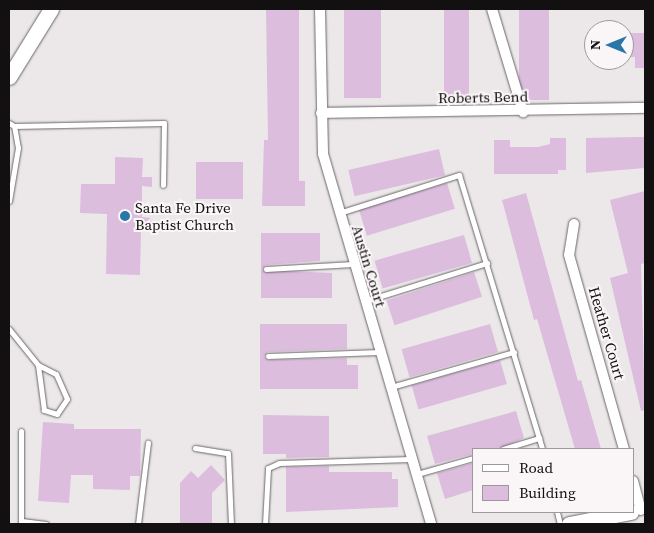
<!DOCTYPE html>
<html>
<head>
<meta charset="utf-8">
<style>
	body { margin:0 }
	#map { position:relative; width:654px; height:533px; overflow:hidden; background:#ece8ea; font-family:"Source Serif 4",serif }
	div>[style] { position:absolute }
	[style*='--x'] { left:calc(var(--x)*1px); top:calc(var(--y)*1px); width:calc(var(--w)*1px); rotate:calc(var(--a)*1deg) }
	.building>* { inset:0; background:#dcbddd; transform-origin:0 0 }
	.roads { filter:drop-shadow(0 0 1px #696567) drop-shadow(0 0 1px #696567) }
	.lane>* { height:5px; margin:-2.5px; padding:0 2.5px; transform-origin:2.5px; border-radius:2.5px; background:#fff }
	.street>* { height:10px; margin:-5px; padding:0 5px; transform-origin:5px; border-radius:5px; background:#fff }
	.secondary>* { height:15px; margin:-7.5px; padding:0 7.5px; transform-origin:7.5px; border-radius:7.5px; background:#fff }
	.dots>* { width:14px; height:14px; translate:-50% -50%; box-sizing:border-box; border:2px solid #faf5f7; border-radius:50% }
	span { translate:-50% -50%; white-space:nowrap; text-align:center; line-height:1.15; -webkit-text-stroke:4px #faf5f7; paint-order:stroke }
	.street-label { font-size:15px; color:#121011 }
	.poi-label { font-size:15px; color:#121011 }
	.left { translate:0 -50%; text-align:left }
	.frame { position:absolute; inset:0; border:10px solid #121011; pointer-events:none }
	.legend { position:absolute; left:472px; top:448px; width:162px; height:65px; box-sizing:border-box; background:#faf5f7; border:1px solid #9d999b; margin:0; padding:6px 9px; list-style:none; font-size:15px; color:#121011 }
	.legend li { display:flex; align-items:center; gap:10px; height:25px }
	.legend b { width:25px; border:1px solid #9d999b }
	.north { position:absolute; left:584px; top:20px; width:50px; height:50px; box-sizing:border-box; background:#faf5f7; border:1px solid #9d999b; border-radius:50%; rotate:270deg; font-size:14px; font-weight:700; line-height:20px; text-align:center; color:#121011 }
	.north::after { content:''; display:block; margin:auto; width:18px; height:22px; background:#2b76a9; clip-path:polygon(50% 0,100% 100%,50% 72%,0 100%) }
</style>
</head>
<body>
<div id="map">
	<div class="building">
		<div style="clip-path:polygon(266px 9px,299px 9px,299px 181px,305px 181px,305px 206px,262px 206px,264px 140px,268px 140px)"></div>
		<div style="left:344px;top:9px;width:37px;height:89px"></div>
		<div style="left:444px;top:9px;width:25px;height:90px"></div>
		<div style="left:519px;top:9px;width:30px;height:91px"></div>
		<div style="clip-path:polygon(624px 33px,645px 33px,645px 68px,635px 68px,635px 57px,624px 57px)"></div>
		<div style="clip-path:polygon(634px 137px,645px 137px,645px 168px,586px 173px,586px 138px)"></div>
		<div style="clip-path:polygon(550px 138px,566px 138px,566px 170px,558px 170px,558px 174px,494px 174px,494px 140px,510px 140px,510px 147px,538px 147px,550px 144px)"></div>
		<div style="left:439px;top:149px;width:27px;height:93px;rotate:77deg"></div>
		<div style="clip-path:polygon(115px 157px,143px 158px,142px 177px,152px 177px,152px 187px,142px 186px,142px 217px,151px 218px,151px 230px,141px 230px,140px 275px,106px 274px,107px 214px,80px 213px,81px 184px,115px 184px)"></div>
		<div style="left:196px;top:162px;width:47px;height:37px"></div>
		<div style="left:447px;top:183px;width:27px;height:92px;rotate:73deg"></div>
		<div style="clip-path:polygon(645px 191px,645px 263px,641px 264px,645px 410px,641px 411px,610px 278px,628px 273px,610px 200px)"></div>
		<div style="clip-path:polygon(526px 193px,578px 381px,581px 380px,601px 449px,575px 449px,537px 319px,534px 320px,502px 200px)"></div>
		<div style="clip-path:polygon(261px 233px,320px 233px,320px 261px,266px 265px,262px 270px,332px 273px,332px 298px,261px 298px)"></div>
		<div style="left:464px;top:235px;width:29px;height:93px;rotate:74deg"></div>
		<div style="left:474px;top:272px;width:26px;height:92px;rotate:72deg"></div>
		<div style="clip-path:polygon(260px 324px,347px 324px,347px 349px,268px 352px,264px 357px,268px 360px,347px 358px,347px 365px,358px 365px,358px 389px,260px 389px)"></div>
		<div style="left:490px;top:324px;width:29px;height:92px;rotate:74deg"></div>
		<div style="left:500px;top:360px;width:25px;height:92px;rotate:74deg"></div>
		<div style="clip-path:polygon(516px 411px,524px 438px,499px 449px,473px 449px,473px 454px,435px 464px,427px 436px)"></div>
		<div style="clip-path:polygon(263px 415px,329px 416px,329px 457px,286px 458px,286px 454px,263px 454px)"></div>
		<div style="clip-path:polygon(43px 422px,74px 424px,74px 429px,141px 429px,140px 476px,130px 476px,130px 490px,93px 489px,93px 475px,71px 475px,69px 503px,38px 501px)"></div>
		<div style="clip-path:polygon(473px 463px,473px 490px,445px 499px,437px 473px)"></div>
		<div style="clip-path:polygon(211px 465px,225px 480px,212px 493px,212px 524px,180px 524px,180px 483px,191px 471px,198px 478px)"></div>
		<div style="clip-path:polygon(329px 466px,329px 472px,392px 472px,392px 479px,398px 479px,398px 507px,286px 512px,286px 467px)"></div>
	</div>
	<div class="roads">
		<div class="lane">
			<div style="--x:9;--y:123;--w:6;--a:31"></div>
			<div style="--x:14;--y:126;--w:150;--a:-1.1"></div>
			<div style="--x:164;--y:123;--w:62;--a:90.9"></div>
			<div style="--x:9;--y:201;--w:54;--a:-80.4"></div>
			<div style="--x:18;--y:148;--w:22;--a:-100"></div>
			<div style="--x:339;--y:213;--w:126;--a:-17.6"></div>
			<div style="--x:459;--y:175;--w:286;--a:73.1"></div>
			<div style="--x:266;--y:269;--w:87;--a:-3.3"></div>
			<div style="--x:365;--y:301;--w:128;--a:-17.3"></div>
			<div style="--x:9;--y:329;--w:46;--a:51.1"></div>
			<div style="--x:38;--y:365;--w:20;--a:27"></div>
			<div style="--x:56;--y:374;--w:27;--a:66"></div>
			<div style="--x:67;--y:399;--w:18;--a:124"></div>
			<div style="--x:57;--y:414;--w:14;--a:-163"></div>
			<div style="--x:44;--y:410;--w:45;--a:-97.6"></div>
			<div style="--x:268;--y:356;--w:111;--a:-2.1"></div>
			<div style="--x:391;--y:387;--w:128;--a:-15.9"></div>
			<div style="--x:21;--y:431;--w:93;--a:90"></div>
			<div style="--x:195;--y:448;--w:33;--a:9"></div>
			<div style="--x:228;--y:453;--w:71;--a:87.6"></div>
			<div style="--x:503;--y:449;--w:38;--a:-17"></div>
			<div style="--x:417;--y:474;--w:58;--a:-15.9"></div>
			<div style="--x:557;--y:512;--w:12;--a:76"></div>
			<div style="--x:22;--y:521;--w:24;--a:7"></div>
			<div style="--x:138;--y:524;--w:82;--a:-83"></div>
			<div style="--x:265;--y:524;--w:56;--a:-86.9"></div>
			<div style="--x:268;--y:468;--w:12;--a:-24"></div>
			<div style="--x:279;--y:463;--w:132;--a:-1.7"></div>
		</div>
		<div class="street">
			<div style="--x:320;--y:9;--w:145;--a:88.8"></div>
			<div style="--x:323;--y:154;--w:385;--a:73.7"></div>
			<div style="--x:492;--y:9;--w:108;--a:73.2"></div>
			<div style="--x:321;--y:113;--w:324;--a:-0.9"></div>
			<div style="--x:574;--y:224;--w:31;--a:99"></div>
			<div style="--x:569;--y:255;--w:202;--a:74.2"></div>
			<div style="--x:633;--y:481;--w:30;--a:75"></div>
		</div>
		<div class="secondary">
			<div style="--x:9;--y:77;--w:80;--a:-58.3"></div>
			<div style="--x:569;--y:524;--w:63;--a:-11"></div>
		</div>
	</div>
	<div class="dots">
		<div style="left:125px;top:216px;background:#2b76a9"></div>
	</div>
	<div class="street-label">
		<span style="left:483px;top:97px;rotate:-1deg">Roberts Bend</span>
		<span style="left:369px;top:266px;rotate:73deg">Austin Court</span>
		<span style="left:607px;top:333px;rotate:74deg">Heather Court</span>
	</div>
	<div class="poi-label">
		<span class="left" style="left:135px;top:216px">Santa Fe Drive<br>Baptist Church</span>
	</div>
	<div class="frame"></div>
	<ul class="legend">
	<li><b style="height:6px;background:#fff"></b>Road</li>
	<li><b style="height:14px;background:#dcbddd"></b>Building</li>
	</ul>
	<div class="north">N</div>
</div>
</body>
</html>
